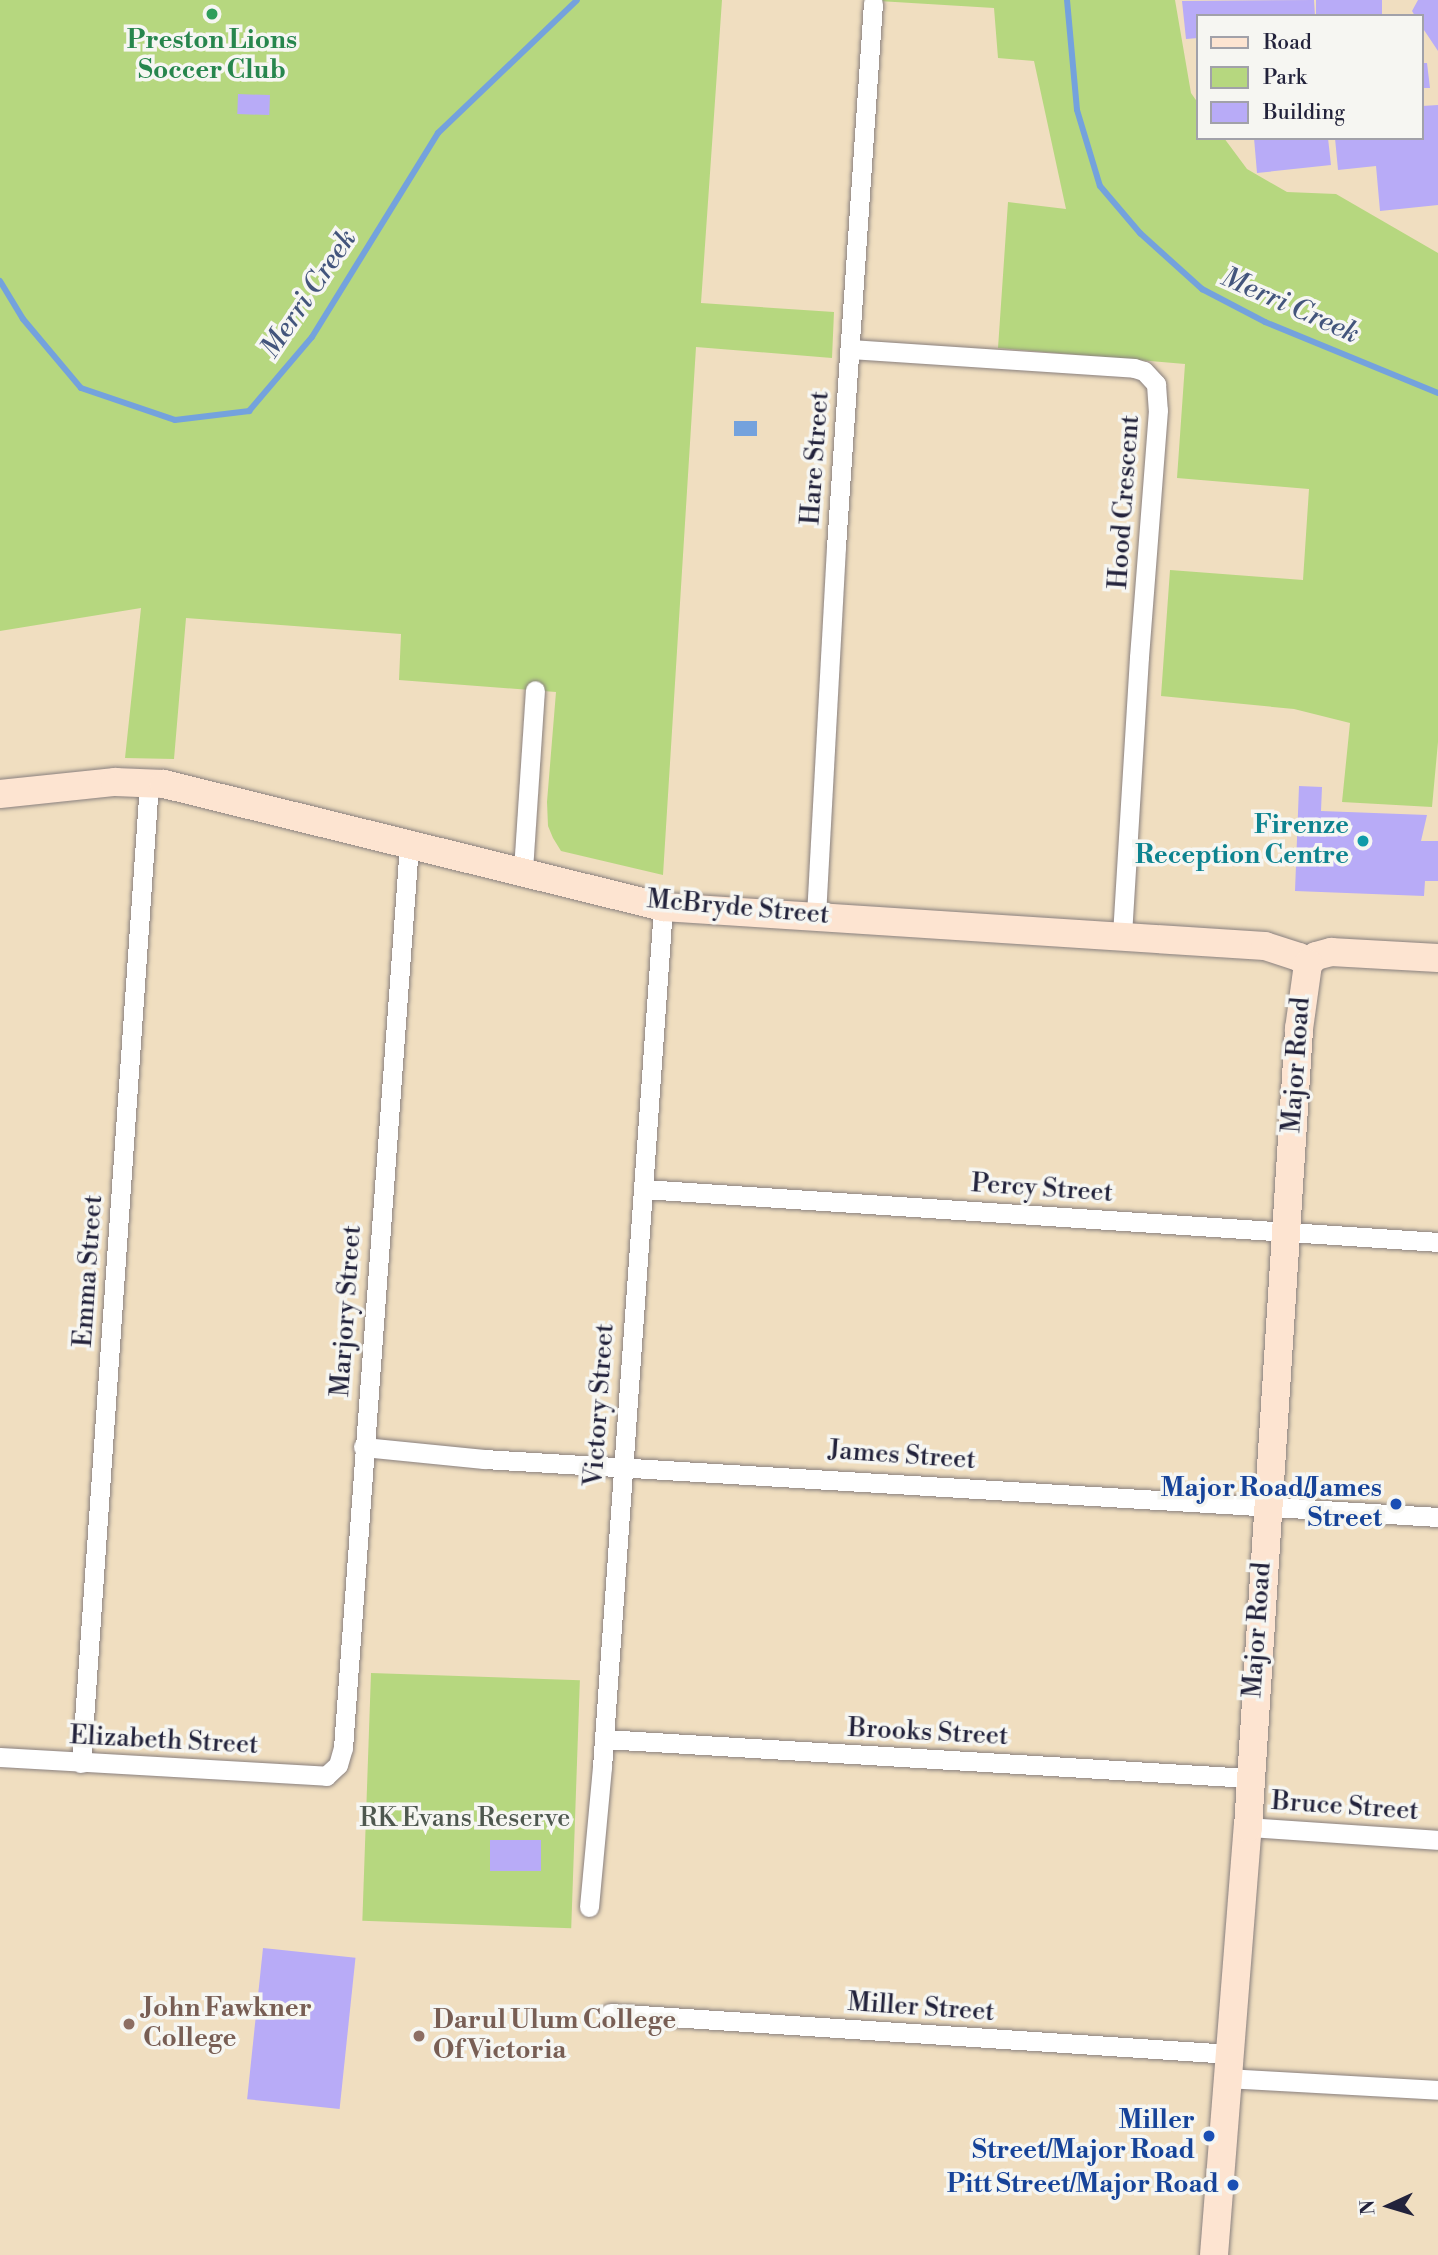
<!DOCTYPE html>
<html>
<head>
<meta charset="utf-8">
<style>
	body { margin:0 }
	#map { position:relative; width:1438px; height:2255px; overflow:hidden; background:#f0dec0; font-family:"Libre Bodoni",serif }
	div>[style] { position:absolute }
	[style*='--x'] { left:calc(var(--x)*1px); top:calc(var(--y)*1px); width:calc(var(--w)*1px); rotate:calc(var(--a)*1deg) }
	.green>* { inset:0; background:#b6d77f; transform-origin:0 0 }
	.water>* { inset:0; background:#74a2dd; transform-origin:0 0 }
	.stream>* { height:6px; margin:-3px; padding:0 3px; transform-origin:3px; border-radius:3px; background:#74a2dd }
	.building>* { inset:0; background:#b8abf7; transform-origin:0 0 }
	.roads { filter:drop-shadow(0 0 2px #89807e) drop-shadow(0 0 2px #89807e) }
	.street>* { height:19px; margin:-9.5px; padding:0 9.5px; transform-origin:9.5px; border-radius:9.5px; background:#fff }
	.secondary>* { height:28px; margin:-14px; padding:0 14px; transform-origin:14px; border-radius:14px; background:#fde4d1 }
	.dots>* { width:19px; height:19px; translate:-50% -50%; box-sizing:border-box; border:4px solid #f6f6f2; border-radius:50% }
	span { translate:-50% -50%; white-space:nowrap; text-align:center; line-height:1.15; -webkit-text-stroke:7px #f6f6f2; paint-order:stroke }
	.leisure-label { font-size:26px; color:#27864d; font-weight:700 }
	.street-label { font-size:26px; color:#22223b }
	.culture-label { font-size:26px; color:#0d838f; font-weight:700 }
	.right { translate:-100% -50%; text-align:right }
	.transit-label { font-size:26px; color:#164399; font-weight:700 }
	.park-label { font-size:26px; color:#4e584f }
	.education-label { font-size:26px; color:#785e54; font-weight:700 }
	.left { translate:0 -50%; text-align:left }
	.water-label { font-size:28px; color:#43557c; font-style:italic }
	.legend { position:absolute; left:1196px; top:14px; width:228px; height:126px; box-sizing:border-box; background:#f6f6f2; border:2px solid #a1a1a9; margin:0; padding:9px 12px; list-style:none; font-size:21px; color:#22223b }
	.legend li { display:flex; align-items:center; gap:14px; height:35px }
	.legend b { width:35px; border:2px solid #a1a1a9 }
	.north { position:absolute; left:1354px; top:2171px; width:70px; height:70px; -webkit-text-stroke:5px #f6f6f2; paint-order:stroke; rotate:266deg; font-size:19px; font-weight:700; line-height:28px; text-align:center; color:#22223b }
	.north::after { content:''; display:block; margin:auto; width:24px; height:32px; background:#22223b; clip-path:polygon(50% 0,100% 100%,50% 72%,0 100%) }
</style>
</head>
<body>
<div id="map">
	<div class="green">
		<div style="clip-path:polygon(0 0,722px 0,701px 303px,834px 312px,832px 358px,696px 347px,663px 875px,561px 851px,553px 838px,548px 826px,547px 802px,556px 692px,399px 680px,401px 634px,186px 618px,174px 759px,125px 758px,141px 608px,0 631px)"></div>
		<div style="clip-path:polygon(862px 0,1175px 0,1191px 93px,1198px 103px,1198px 138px,1224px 138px,1247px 169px,1287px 192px,1336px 194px,1438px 253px,1438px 742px,1432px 807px,1342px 802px,1350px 723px,1294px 709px,1161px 696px,1170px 570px,1303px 580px,1309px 489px,1177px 478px,1185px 364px,998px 348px,1008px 202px,1066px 209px,1034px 61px,998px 58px,994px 8px)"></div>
		<div style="left:371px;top:1673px;width:209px;height:248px;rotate:2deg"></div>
	</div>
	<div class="water">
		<div style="left:734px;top:421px;width:23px;height:15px"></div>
	</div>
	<div class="stream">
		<div style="--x:1067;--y:0;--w:110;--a:84.8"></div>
		<div style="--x:1077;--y:110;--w:79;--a:73.2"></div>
		<div style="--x:1100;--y:186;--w:62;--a:49.6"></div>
		<div style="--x:1140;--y:233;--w:84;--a:42.1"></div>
		<div style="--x:1202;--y:289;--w:71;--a:27.6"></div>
		<div style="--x:1265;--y:322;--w:187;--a:22.3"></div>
		<div style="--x:0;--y:281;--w:44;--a:58.8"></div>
		<div style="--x:23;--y:319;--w:90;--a:50"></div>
		<div style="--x:81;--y:388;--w:99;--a:18.8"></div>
		<div style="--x:175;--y:420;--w:75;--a:-6.9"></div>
		<div style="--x:249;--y:411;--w:97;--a:-49.6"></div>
		<div style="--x:312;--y:337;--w:240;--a:-58.3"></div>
		<div style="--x:438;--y:133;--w:192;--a:-43.7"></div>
	</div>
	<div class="building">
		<div style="clip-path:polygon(1314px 0,1315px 16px,1198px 16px,1198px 38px,1186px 39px,1182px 1px)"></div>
		<div style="left:1316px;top:0;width:66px;height:16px"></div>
		<div style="clip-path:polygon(1418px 0,1438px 0,1438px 51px,1422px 27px,1422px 16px,1415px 16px,1412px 11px)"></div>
		<div style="clip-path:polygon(1422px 63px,1427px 63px,1430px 88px,1422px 88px)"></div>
		<div style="left:238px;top:94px;width:32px;height:20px;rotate:2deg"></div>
		<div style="clip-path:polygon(1438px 105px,1438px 205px,1380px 211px,1376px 166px,1338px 170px,1335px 138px,1422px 138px,1422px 106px)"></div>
		<div style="clip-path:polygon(1254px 138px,1328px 138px,1331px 165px,1257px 173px)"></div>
		<div style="clip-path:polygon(1299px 786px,1322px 787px,1321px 811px,1427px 815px,1421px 841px,1438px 841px,1438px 881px,1425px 881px,1424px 896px,1295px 891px)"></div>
		<div style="left:490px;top:1840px;width:51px;height:31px"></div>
		<div style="left:263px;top:1948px;width:93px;height:152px;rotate:6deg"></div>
	</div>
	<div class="roads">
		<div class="street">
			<div style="--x:850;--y:349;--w:285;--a:3.8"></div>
			<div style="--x:1134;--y:368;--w:10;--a:17"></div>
			<div style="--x:1144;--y:371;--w:18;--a:47"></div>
			<div style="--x:1156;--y:384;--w:26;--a:86"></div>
			<div style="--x:1158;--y:410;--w:248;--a:94.4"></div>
			<div style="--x:1139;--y:657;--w:280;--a:93.5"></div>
			<div style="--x:523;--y:870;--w:180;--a:-86.2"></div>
			<div style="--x:816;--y:916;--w:370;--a:-86.9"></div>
			<div style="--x:836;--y:547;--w:545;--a:-86.11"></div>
			<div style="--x:643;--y:1189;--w:797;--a:3.81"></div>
			<div style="--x:363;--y:1447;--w:122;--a:5.7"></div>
			<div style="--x:484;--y:1459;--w:956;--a:3.48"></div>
			<div style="--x:604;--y:1739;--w:646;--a:3.46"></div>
			<div style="--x:0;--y:1757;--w:327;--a:3.3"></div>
			<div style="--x:326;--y:1776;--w:16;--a:-43"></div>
			<div style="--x:338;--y:1765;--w:18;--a:-74"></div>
			<div style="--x:343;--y:1748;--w:906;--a:-85.82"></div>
			<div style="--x:81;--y:1763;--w:983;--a:-86.03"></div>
			<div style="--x:1248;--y:1827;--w:190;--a:3.9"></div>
			<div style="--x:589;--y:1907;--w:141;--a:-84.7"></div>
			<div style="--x:602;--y:1767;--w:862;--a:-85.94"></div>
			<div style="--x:610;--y:2013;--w:621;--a:3.78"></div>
			<div style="--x:1226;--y:2078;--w:212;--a:3.2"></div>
		</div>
		<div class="secondary">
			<div style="--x:0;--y:794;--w:116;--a:-6"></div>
			<div style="--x:115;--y:782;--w:49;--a:2.3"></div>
			<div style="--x:164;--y:784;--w:514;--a:13.85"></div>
			<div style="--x:663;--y:907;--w:603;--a:3.71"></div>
			<div style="--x:1265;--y:946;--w:36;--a:18"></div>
			<div style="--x:1299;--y:957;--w:11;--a:38"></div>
			<div style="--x:1308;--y:964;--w:11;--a:-45"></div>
			<div style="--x:1316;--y:956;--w:16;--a:-15"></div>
			<div style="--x:1331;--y:952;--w:107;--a:3.2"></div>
			<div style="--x:1214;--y:2255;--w:429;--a:-85.5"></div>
			<div style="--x:1248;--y:1827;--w:800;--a:-86.34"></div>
			<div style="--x:1299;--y:1029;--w:66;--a:-82.1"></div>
		</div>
	</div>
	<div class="dots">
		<div style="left:212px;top:14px;background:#2e9e5b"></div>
		<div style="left:1363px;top:841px;background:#0f9aa8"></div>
		<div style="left:1396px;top:1504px;background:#1a4fb4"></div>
		<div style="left:129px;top:2024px;background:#8d6e63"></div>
		<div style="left:419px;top:2036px;background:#8d6e63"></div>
		<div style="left:1209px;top:2136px;background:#1a4fb4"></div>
		<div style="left:1233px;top:2185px;background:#1a4fb4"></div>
	</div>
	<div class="leisure-label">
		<span style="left:212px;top:56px">Preston Lions<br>Soccer Club</span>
	</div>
	<div class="street-label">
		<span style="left:816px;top:458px;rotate:-86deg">Hare Street</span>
		<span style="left:1125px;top:502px;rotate:-86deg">Hood Crescent</span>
		<span style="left:738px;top:908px;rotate:5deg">McBryde Street</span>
		<span style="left:1297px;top:1065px;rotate:-86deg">Major Road</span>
		<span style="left:1042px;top:1189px;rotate:4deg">Percy Street</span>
		<span style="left:89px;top:1271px;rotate:-86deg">Emma Street</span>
		<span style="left:347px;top:1311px;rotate:-86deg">Marjory Street</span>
		<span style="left:600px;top:1405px;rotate:-86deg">Victory Street</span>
		<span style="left:902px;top:1456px;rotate:4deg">James Street</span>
		<span style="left:1258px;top:1630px;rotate:-86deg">Major Road</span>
		<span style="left:928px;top:1733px;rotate:3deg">Brooks Street</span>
		<span style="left:164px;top:1741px;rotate:3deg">Elizabeth Street</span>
		<span style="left:1345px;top:1807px;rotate:4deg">Bruce Street</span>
		<span style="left:921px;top:2008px;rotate:4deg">Miller Street</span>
	</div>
	<div class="culture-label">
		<span class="right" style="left:1349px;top:841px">Firenze<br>Reception Centre</span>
	</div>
	<div class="transit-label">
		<span class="right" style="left:1382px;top:1504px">Major Road/James<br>Street</span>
		<span class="right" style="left:1195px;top:2136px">Miller<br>Street/Major Road</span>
		<span class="right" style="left:1219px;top:2185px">Pitt Street/Major Road</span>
	</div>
	<div class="park-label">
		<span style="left:465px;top:1819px">RK Evans Reserve</span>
	</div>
	<div class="education-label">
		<span class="left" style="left:143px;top:2024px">John Fawkner<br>College</span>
		<span class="left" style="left:433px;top:2036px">Darul Ulum College<br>Of Victoria</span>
	</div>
	<div class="water-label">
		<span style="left:309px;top:294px;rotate:-56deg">Merri Creek</span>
		<span style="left:1290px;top:306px;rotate:24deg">Merri Creek</span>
	</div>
	<ul class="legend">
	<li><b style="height:9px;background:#fde4d1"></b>Road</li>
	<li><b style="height:19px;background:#b6d77f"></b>Park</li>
	<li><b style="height:19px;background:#b8abf7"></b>Building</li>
	</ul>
	<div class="north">N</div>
</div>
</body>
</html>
